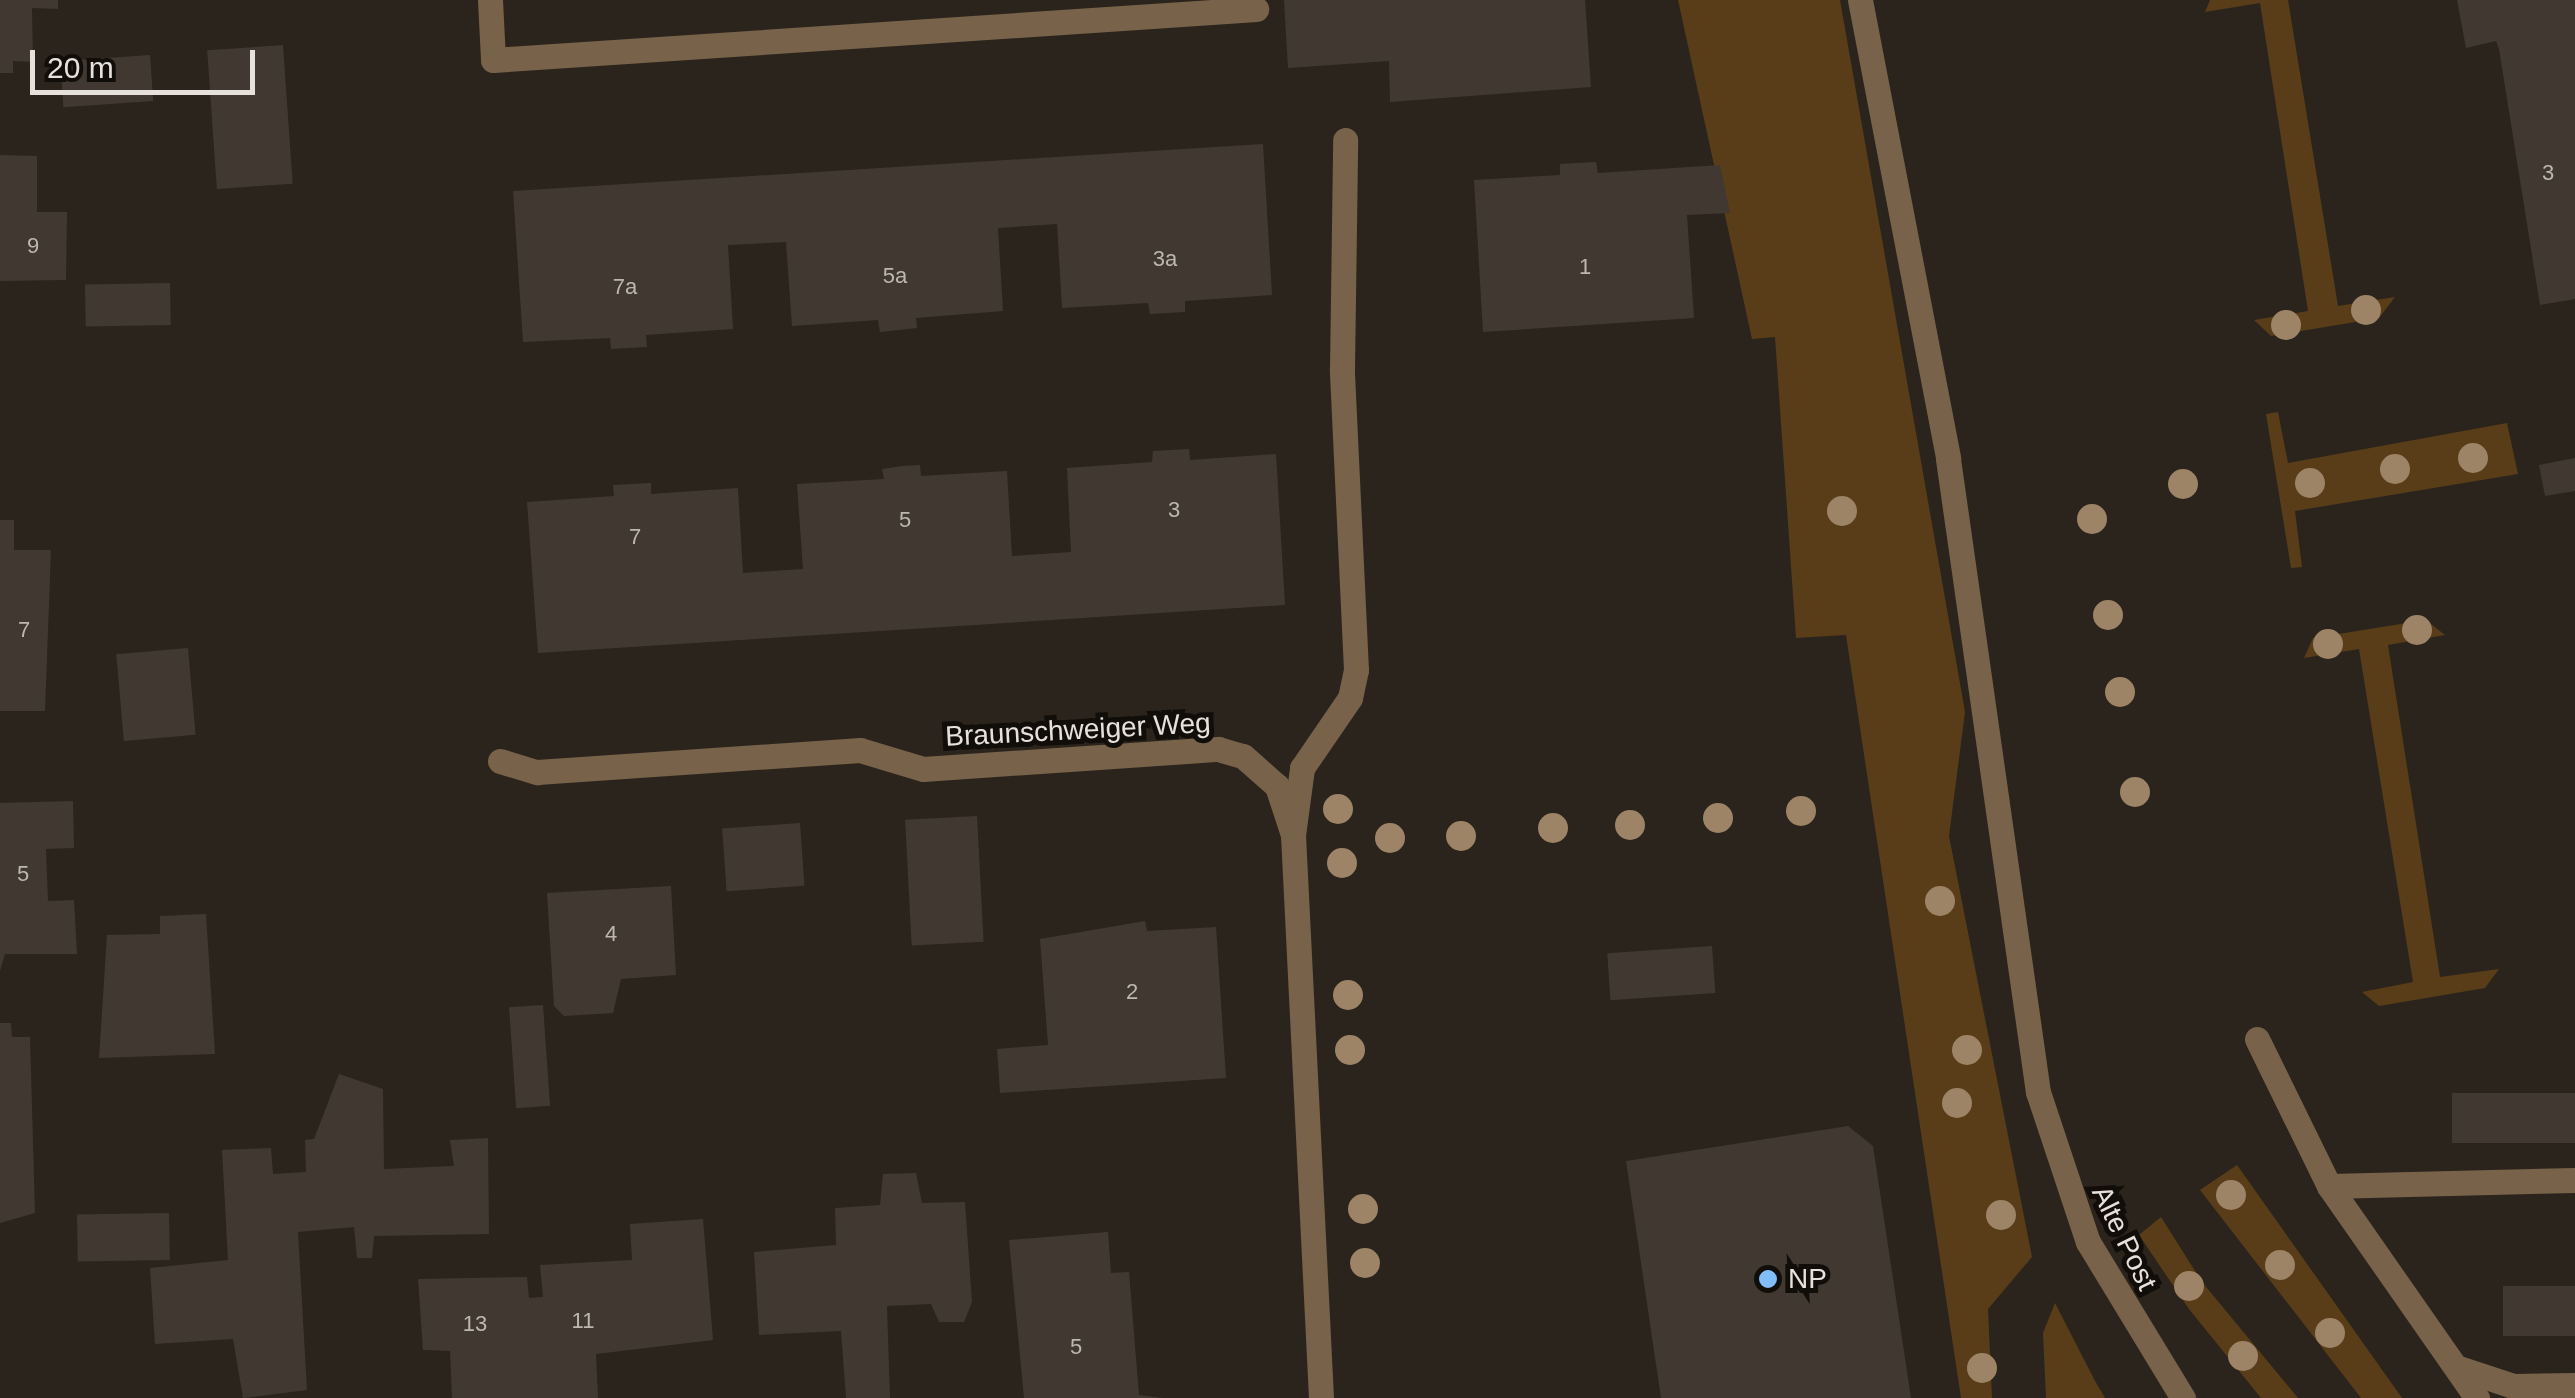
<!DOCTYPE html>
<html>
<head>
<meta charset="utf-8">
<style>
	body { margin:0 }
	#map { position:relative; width:2575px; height:1398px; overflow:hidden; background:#2b241c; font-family:Helvetica,sans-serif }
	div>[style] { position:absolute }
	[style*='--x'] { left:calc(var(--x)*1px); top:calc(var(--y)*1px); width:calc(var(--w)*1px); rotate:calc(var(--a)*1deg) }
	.green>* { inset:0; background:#593d19 }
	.building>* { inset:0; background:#413931; transform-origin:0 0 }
	.lane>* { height:25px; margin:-12.5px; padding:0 12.5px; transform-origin:12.5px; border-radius:12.5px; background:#78624a }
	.street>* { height:25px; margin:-12.5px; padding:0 12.5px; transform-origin:12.5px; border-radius:12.5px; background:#78624a }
	.trees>* { width:30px; height:30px; margin:-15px; border-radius:50%; background:#9e8466 }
	.dots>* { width:28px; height:28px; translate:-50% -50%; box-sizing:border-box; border:5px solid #110e0a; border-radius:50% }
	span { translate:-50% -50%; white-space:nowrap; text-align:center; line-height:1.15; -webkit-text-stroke:10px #110e0a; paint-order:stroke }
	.number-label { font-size:22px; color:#bdb7b0 }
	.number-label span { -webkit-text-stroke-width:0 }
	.street-label { font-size:28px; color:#e6e1db }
	.poi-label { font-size:28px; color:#e6e1db }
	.left { translate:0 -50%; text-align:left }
	.scale { position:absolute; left:30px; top:50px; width:225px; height:45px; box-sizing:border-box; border:5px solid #e6e1db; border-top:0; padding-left:12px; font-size:30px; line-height:35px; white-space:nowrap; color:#e6e1db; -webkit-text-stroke:8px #110e0a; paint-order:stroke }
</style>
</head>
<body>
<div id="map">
	<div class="green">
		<div style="clip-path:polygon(1678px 0,1840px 0,1965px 712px,1949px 836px,2032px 1257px,1988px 1309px,1992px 1398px,1961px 1398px,1846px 635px,1796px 638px,1775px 337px,1752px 339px)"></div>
		<div style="clip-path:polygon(2210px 0,2288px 0,2338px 306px,2395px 297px,2379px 318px,2271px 336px,2254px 320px,2308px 311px,2260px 3px,2205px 12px)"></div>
		<div style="clip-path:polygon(2278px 412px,2288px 463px,2507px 423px,2518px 474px,2295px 511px,2302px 567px,2291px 568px,2266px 414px)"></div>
		<div style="clip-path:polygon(2426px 620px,2445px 635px,2388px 645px,2440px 977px,2499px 969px,2485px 988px,2379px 1006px,2362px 992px,2413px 982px,2359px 649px,2304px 658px,2313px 638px)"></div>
		<div style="clip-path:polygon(2237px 1165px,2402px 1398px,2361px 1398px,2200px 1190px)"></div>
		<div style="clip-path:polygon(2161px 1217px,2202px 1282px,2298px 1398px,2261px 1398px,2189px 1309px,2139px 1235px)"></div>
		<div style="clip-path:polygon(2055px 1303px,2095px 1381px,2105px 1398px,2046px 1398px,2043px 1333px)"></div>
	</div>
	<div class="building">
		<div style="clip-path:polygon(0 0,58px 0,58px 9px,32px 8px,33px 62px,13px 61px,13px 73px,0 73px)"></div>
		<div style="clip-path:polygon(1284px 0,1585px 0,1591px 87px,1390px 102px,1389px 61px,1288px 68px)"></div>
		<div style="clip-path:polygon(2457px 0,2575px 0,2575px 299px,2540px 305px,2499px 49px,2496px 41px,2466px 48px)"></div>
		<div style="left:283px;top:45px;width:139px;height:76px;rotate:86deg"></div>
		<div style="left:150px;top:55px;width:46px;height:90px;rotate:86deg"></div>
		<div style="clip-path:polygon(1263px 144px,1272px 295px,1185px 301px,1185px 312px,1150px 314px,1148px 303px,1062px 308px,1057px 224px,998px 228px,1003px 311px,916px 318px,917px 328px,880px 332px,878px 320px,792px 326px,786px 242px,728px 245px,733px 329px,646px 335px,647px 347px,628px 348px,611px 349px,610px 338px,523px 342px,513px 191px)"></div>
		<div style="clip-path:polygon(0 155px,37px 156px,37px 212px,67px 212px,66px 280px,0 281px)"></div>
		<div style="clip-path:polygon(1596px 162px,1598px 173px,1720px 165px,1730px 213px,1687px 215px,1694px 318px,1483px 332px,1474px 180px,1560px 175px,1560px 164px)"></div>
		<div style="left:170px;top:283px;width:42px;height:85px;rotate:89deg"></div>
		<div style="clip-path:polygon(1189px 449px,1190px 460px,1276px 454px,1285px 605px,538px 653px,527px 502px,614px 496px,613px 485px,651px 483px,651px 494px,738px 488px,743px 573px,772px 571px,803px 569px,797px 484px,884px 479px,882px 469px,902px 466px,920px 465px,921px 476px,1007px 471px,1012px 556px,1071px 552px,1067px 468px,1152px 462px,1153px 451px)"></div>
		<div style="clip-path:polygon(2575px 458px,2575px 491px,2545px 496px,2539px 465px)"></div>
		<div style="clip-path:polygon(0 520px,14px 520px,14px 550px,51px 550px,45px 711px,0 711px)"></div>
		<div style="left:188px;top:648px;width:87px;height:72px;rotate:85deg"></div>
		<div style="clip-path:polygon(73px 801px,74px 848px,46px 849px,48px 901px,74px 900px,77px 954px,5px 954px,0 971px,0 803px)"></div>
		<div style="left:977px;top:816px;width:126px;height:72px;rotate:87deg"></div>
		<div style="left:800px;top:823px;width:63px;height:78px;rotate:86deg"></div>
		<div style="clip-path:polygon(671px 886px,676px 975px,621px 979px,613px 1013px,564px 1016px,554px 1006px,547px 893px)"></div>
		<div style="clip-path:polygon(206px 914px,215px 1054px,99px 1058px,107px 935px,160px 934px,160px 916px)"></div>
		<div style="clip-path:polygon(1145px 921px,1147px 931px,1216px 927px,1226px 1078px,1000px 1093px,997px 1049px,1048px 1045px,1040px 939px)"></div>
		<div style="left:1712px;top:946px;width:47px;height:105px;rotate:86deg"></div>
		<div style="left:543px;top:1005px;width:101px;height:34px;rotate:86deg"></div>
		<div style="clip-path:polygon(0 1023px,11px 1023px,12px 1037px,30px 1037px,35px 1213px,0 1223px)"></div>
		<div style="clip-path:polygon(339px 1074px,383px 1089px,384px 1169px,454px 1166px,450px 1140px,488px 1138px,489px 1234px,374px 1236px,372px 1258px,357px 1258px,354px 1227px,298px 1232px,307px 1390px,243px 1398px,233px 1339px,155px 1344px,150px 1268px,228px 1260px,222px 1150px,271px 1148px,273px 1174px,306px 1172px,305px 1140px,314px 1139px)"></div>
		<div style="left:2575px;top:1093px;width:50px;height:123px;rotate:90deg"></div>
		<div style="clip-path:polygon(1848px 1126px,1873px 1146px,1911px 1398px,1661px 1398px,1626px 1161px)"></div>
		<div style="clip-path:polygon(916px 1173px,922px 1203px,965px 1202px,972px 1302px,964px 1322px,939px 1322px,931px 1304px,887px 1306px,890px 1398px,846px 1398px,841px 1331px,759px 1335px,754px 1252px,836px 1245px,835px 1208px,880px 1205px,883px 1174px)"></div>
		<div style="left:169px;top:1213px;width:47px;height:92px;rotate:89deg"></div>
		<div style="clip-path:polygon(703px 1219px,713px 1340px,596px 1354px,598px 1398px,452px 1398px,450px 1351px,423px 1350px,418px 1279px,527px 1277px,529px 1298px,543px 1297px,540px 1265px,632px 1260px,630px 1224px)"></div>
		<div style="clip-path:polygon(1108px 1232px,1111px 1273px,1129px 1272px,1139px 1395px,1163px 1398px,1024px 1398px,1009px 1240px)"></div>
		<div style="left:2575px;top:1286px;width:50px;height:72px;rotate:90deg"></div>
	</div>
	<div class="lane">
		<div style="--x:490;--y:0;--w:60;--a:87.1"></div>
		<div style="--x:493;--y:60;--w:765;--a:-3.82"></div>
		<div style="--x:1860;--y:0;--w:467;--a:79.1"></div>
		<div style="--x:1948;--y:459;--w:639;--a:81.91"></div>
		<div style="--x:1293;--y:835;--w:68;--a:-82.3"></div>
		<div style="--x:1302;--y:768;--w:85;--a:-55.6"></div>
		<div style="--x:1350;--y:698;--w:29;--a:-78"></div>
		<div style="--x:1356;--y:670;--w:301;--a:-92.7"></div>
		<div style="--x:1342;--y:369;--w:229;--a:-89.2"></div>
		<div style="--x:2257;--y:1039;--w:164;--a:63.9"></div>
		<div style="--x:2329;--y:1186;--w:259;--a:55.1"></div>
		<div style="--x:2329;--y:1186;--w:246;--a:-1.4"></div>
		<div style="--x:2456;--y:1367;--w:60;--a:18.4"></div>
		<div style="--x:2513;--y:1386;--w:62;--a:-0.9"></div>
	</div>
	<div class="street">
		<div style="--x:500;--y:761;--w:39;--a:17"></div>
		<div style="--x:537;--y:772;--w:324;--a:-3.9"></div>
		<div style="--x:860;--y:750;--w:66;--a:16.8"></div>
		<div style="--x:923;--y:769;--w:296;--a:-3.9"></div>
		<div style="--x:1218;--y:749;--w:26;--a:16"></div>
		<div style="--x:1243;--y:756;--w:45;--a:41.4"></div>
		<div style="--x:1277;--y:786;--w:52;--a:71.9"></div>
		<div style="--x:1293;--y:835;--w:564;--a:87.15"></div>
		<div style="--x:2038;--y:1092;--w:158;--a:71.6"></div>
		<div style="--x:2088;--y:1242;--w:183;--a:58.7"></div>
	</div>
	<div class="trees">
		<div style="left:2366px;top:310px"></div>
		<div style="left:2286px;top:325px"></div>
		<div style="left:2473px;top:458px"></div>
		<div style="left:2395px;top:469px"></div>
		<div style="left:2310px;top:483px"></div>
		<div style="left:2183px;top:484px"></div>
		<div style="left:1842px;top:511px"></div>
		<div style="left:2092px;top:519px"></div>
		<div style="left:2108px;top:615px"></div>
		<div style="left:2417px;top:630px"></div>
		<div style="left:2328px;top:644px"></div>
		<div style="left:2120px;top:692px"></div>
		<div style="left:2135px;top:792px"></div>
		<div style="left:1338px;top:809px"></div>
		<div style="left:1801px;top:811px"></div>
		<div style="left:1718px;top:818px"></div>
		<div style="left:1630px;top:825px"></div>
		<div style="left:1553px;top:828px"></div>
		<div style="left:1461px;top:836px"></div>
		<div style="left:1390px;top:838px"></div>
		<div style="left:1342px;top:863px"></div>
		<div style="left:1940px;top:901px"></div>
		<div style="left:1348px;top:995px"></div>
		<div style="left:1350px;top:1050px"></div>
		<div style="left:1967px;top:1050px"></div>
		<div style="left:1957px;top:1103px"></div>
		<div style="left:2231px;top:1195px"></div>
		<div style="left:1363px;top:1209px"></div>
		<div style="left:2001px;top:1215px"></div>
		<div style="left:1365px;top:1263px"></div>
		<div style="left:2280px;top:1265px"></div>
		<div style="left:2189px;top:1286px"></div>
		<div style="left:2330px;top:1333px"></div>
		<div style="left:2243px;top:1356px"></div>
		<div style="left:1982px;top:1368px"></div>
	</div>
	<div class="dots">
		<div style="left:1768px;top:1279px;background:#80bdfa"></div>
	</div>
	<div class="number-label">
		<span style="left:2548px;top:173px">3</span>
		<span style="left:33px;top:246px">9</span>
		<span style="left:1165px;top:259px">3a</span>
		<span style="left:1585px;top:267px">1</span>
		<span style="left:895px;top:276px">5a</span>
		<span style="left:625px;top:287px">7a</span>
		<span style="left:1174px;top:510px">3</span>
		<span style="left:905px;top:520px">5</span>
		<span style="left:635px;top:537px">7</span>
		<span style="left:24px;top:630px">7</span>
		<span style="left:23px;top:874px">5</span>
		<span style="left:611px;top:934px">4</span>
		<span style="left:1132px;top:992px">2</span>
		<span style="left:583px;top:1321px">11</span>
		<span style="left:475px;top:1324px">13</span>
		<span style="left:1076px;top:1347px">5</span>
	</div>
	<div class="street-label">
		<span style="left:1078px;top:730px;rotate:-3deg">Braunschweiger Weg</span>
		<span style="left:2124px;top:1238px;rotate:64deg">Alte Post</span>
	</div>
	<div class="poi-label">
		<span class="left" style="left:1788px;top:1279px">NP</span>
	</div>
	<div class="scale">20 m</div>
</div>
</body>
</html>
